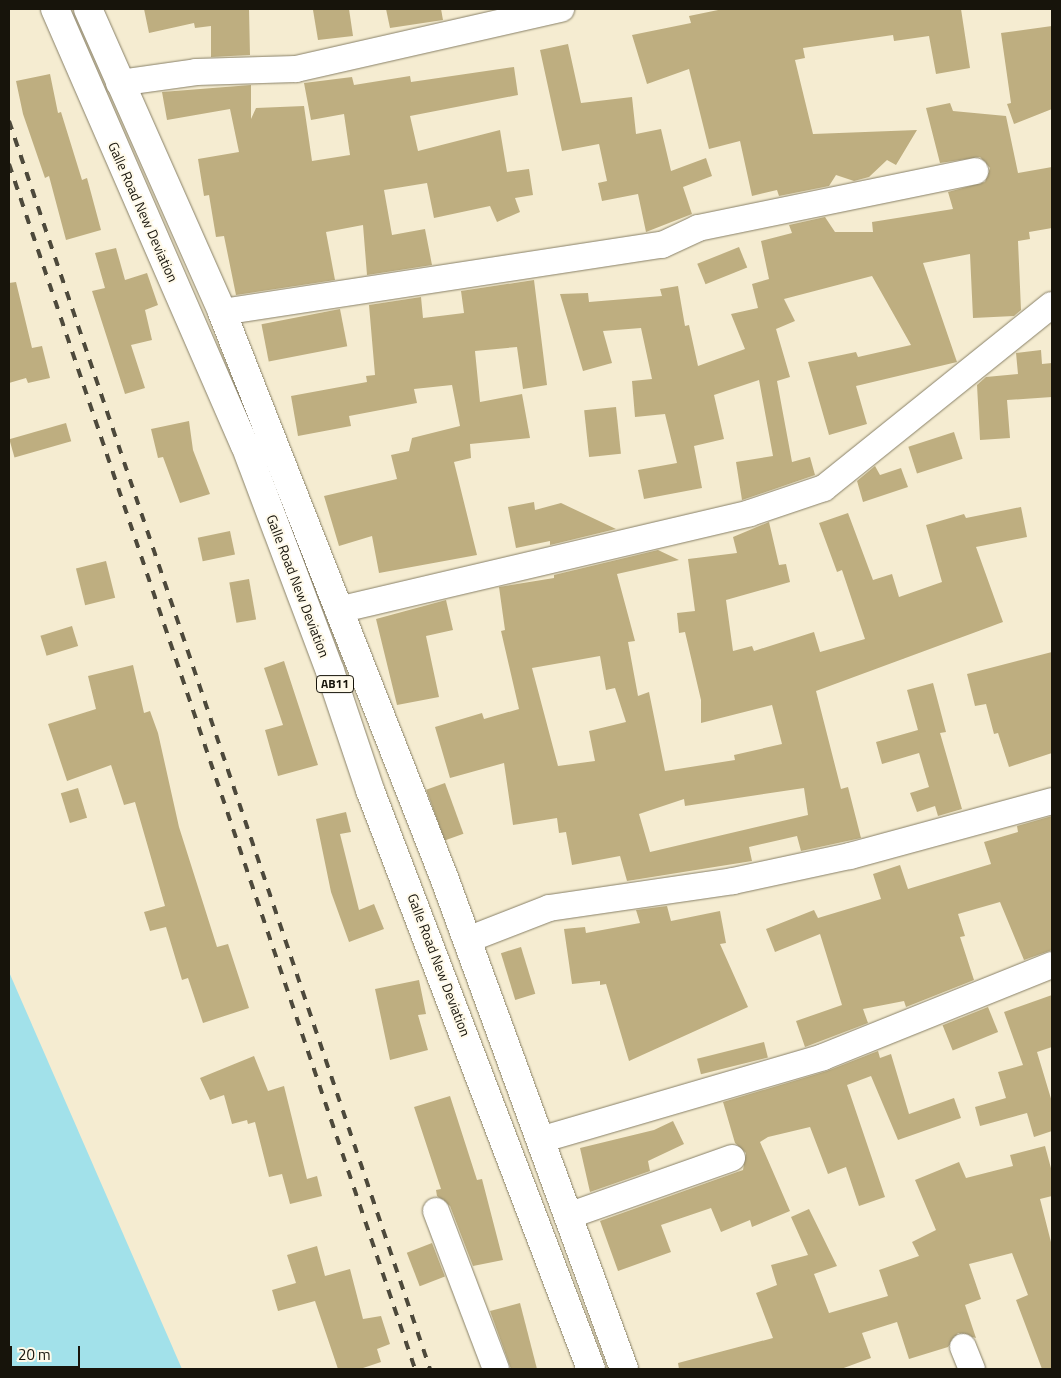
<!DOCTYPE html>
<html>
<head>
<meta charset="utf-8">
<style>
	body { margin:0 }
	#map { position:relative; width:1061px; height:1378px; overflow:hidden; background:#f5ecd1; font-family:"Titillium Web",sans-serif }
	div>[style] { position:absolute }
	[style*='--x'] { left:calc(var(--x)*1px); top:calc(var(--y)*1px); width:calc(var(--w)*1px); rotate:calc(var(--a)*1deg) }
	.water>* { inset:0; background:#a2e1ea }
	.building>* { inset:0; background:#beae80; transform-origin:0 0 }
	.roads { filter:drop-shadow(0 0 1px #888067) drop-shadow(0 0 1px #888067) }
	.minor>* { height:26px; margin:-13px; padding:0 13px; transform-origin:13px; border-radius:13px; background:#fff }
	.primary>* { height:28px; margin:-14px; padding:0 14px; transform-origin:14px; border-radius:14px; background:#fff }
	.rail>* { height:4px; margin-top:-2px; transform-origin:0; background:repeating-linear-gradient(90deg,#4d493b 0 9px,transparent 0 18px) }
	span { translate:-50% -50%; white-space:nowrap; text-align:center; line-height:1.15; -webkit-text-stroke:4px #fffaea; paint-order:stroke }
	.shield-label span { padding:1px 4px; background:#fffaea; border:1px solid; border-radius:4px; -webkit-text-stroke-width:0 }
	.shield-label { font-size:12px; color:#17140b; font-weight:700 }
	.street-label { font-size:14px; color:#17140b }
	.frame { position:absolute; inset:0; border:10px solid #17140b; pointer-events:none }
	.scale { position:absolute; left:10px; top:1346px; width:70px; height:22px; box-sizing:border-box; border:2px solid #17140b; border-top:0; padding-left:6px; font-size:15px; line-height:18px; white-space:nowrap; color:#17140b; -webkit-text-stroke:4px #fffaea; paint-order:stroke }
</style>
</head>
<body>
<div id="map">
	<div class="water">
		<div style="clip-path:polygon(9px 972px,182px 1369px,9px 1369px)"></div>
	</div>
	<div class="building">
		<div style="clip-path:polygon(144px 9px,249px 9px,250px 55px,211px 57px,211px 26px,195px 28px,194px 23px,149px 33px)"></div>
		<div style="clip-path:polygon(349px 9px,353px 36px,318px 40px,313px 10px)"></div>
		<div style="clip-path:polygon(386px 9px,441px 9px,443px 20px,390px 28px)"></div>
		<div style="clip-path:polygon(723px 9px,961px 9px,970px 68px,936px 74px,929px 36px,894px 41px,893px 35px,803px 48px,805px 58px,795px 60px,813px 134px,917px 130px,896px 165px,887px 160px,869px 177px,854px 181px,836px 175px,829px 186px,779px 196px,777px 190px,752px 196px,740px 141px,709px 149px,689px 69px,647px 84px,632px 35px,691px 23px,689px 16px)"></div>
		<div style="clip-path:polygon(1052px 26px,1052px 109px,1014px 124px,1007px 104px,1011px 103px,1001px 33px)"></div>
		<div style="clip-path:polygon(568px 44px,581px 103px,632px 97px,636px 134px,661px 129px,671px 171px,706px 158px,712px 176px,683px 187px,692px 214px,646px 232px,638px 194px,602px 201px,598px 183px,607px 181px,599px 144px,562px 151px,540px 50px)"></div>
		<div style="clip-path:polygon(514px 67px,518px 95px,410px 116px,418px 151px,500px 130px,507px 172px,529px 169px,533px 195px,515px 198px,520px 212px,497px 222px,490px 206px,434px 218px,427px 183px,384px 190px,392px 235px,425px 229px,432px 265px,367px 275px,363px 225px,326px 232px,335px 280px,236px 295px,224px 236px,216px 237px,209px 195px,204px 196px,198px 159px,239px 152px,230px 109px,167px 120px,162px 92px,251px 85px,251px 119px,256px 108px,304px 106px,312px 161px,350px 155px,344px 114px,311px 120px,304px 83px,352px 77px,354px 85px,410px 76px,411px 82px)"></div>
		<div style="clip-path:polygon(50px 74px,58px 113px,61px 112px,82px 180px,87px 178px,101px 230px,66px 240px,49px 176px,45px 178px,23px 114px,16px 81px)"></div>
		<div style="clip-path:polygon(950px 103px,953px 111px,1006px 116px,1018px 173px,1052px 167px,1052px 228px,1029px 232px,1030px 239px,1018px 241px,1021px 310px,1014px 316px,973px 318px,970px 254px,923px 263px,957px 362px,856px 386px,867px 424px,829px 435px,808px 362px,856px 352px,858px 357px,911px 345px,872px 276px,784px 299px,795px 321px,776px 329px,790px 377px,777px 381px,792px 462px,810px 457px,815px 475px,742px 500px,736px 462px,773px 456px,759px 380px,714px 395px,724px 439px,694px 446px,702px 488px,644px 499px,638px 470px,677px 463px,665px 414px,635px 417px,632px 381px,652px 379px,641px 328px,603px 331px,612px 363px,583px 371px,560px 294px,588px 293px,589px 302px,662px 296px,660px 289px,678px 286px,685px 326px,689px 325px,698px 366px,745px 349px,731px 314px,758px 308px,752px 284px,769px 279px,761px 241px,792px 233px,789px 225px,825px 217px,835px 232px,873px 232px,872px 222px,953px 209px,948px 192px,985px 182px,990px 168px,980px 157px,940px 163px,926px 108px)"></div>
		<div style="left:739px;top:247px;width:22px;height:45px;rotate:68deg"></div>
		<div style="clip-path:polygon(116px 248px,125px 280px,147px 273px,158px 305px,145px 310px,152px 340px,131px 345px,145px 388px,125px 394px,92px 291px,105px 288px,95px 253px)"></div>
		<div style="clip-path:polygon(534px 280px,547px 385px,523px 389px,517px 347px,475px 351px,480px 402px,522px 394px,530px 438px,470px 444px,471px 458px,454px 462px,477px 555px,379px 573px,372px 536px,339px 546px,324px 496px,397px 479px,391px 455px,409px 451px,412px 438px,460px 426px,452px 385px,414px 389px,417px 403px,349px 416px,351px 426px,298px 436px,291px 396px,367px 382px,366px 376px,375px 375px,369px 305px,421px 297px,423px 318px,464px 313px,461px 291px)"></div>
		<div style="clip-path:polygon(16px 282px,32px 348px,42px 346px,50px 378px,28px 383px,26px 378px,9px 383px,9px 283px)"></div>
		<div style="left:340px;top:309px;width:38px;height:80px;rotate:79deg"></div>
		<div style="clip-path:polygon(1041px 350px,1042px 364px,1052px 363px,1052px 397px,1007px 400px,1010px 438px,980px 440px,977px 385px,986px 377px,1018px 374px,1016px 353px)"></div>
		<div style="left:616px;top:407px;width:47px;height:32px;rotate:84deg"></div>
		<div style="clip-path:polygon(189px 421px,193px 450px,210px 494px,180px 503px,163px 457px,158px 458px,151px 429px)"></div>
		<div style="left:66px;top:423px;width:19px;height:59px;rotate:74deg"></div>
		<div style="left:954px;top:432px;width:28px;height:48px;rotate:72deg"></div>
		<div style="clip-path:polygon(875px 466px,880px 475px,901px 468px,908px 487px,863px 502px,857px 481px)"></div>
		<div style="clip-path:polygon(534px 502px,535px 510px,561px 503px,616px 529px,550px 545px,550px 541px,516px 548px,508px 507px)"></div>
		<div style="clip-path:polygon(evenodd,1021px 507px,1027px 537px,976px 547px,1003px 622px,816px 691px,841px 789px,848px 787px,861px 838px,801px 851px,797px 836px,749px 847px,752px 861px,627px 881px,620px 856px,572px 865px,566px 832px,559px 833px,557px 818px,513px 825px,504px 763px,450px 778px,435px 727px,482px 713px,484px 719px,519px 709px,501px 631px,505px 630px,499px 587px,554px 578px,554px 575px,658px 550px,679px 560px,617px 574px,635px 641px,628px 642px,638px 696px,649px 692px,665px 771px,735px 760px,734px 755px,782px 744px,772px 705px,701px 723px,701px 700px,685px 632px,679px 633px,677px 613px,695px 611px,688px 559px,737px 553px,733px 537px,769px 522px,779px 565px,786px 564px,790px 582px,726px 600px,733px 651px,752px 646px,754px 651px,814px 632px,820px 652px,865px 639px,842px 570px,837px 572px,819px 523px,848px 513px,873px 580px,892px 574px,899px 597px,942px 582px,926px 525px,964px 514px,966px 518px,1021px 507px,600px 656px,606px 690px,615px 688px,626px 722px,589px 731px,595px 761px,558px 766px,532px 668px,600px 656px,1021px 507px,804px 788px,808px 815px,650px 852px,639px 814px,684px 799px,685px 806px,804px 788px)"></div>
		<div style="left:230px;top:531px;width:24px;height:33px;rotate:78deg"></div>
		<div style="left:106px;top:561px;width:38px;height:31px;rotate:76deg"></div>
		<div style="left:249px;top:579px;width:41px;height:20px;rotate:80deg"></div>
		<div style="clip-path:polygon(446px 600px,453px 630px,426px 636px,439px 697px,397px 705px,376px 619px)"></div>
		<div style="left:72px;top:626px;width:21px;height:33px;rotate:73deg"></div>
		<div style="clip-path:polygon(1052px 652px,1052px 753px,1009px 767px,998px 733px,994px 734px,986px 704px,975px 706px,967px 674px)"></div>
		<div style="clip-path:polygon(284px 661px,318px 765px,278px 776px,265px 730px,283px 725px,264px 668px)"></div>
		<div style="clip-path:polygon(133px 665px,144px 713px,150px 711px,158px 733px,179px 827px,217px 947px,228px 944px,249px 1008px,203px 1023px,188px 978px,182px 980px,166px 927px,150px 931px,144px 912px,165px 906px,135px 802px,124px 805px,111px 765px,67px 781px,48px 724px,96px 709px,88px 676px)"></div>
		<div style="clip-path:polygon(933px 683px,946px 732px,940px 733px,962px 809px,938px 816px,935px 806px,917px 812px,910px 793px,929px 787px,919px 753px,882px 764px,876px 742px,918px 730px,907px 690px)"></div>
		<div style="left:445px;top:783px;width:54px;height:20px;rotate:70deg"></div>
		<div style="left:78px;top:788px;width:31px;height:18px;rotate:73deg"></div>
		<div style="clip-path:polygon(346px 812px,351px 832px,340px 834px,359px 910px,374px 904px,384px 929px,349px 942px,331px 892px,316px 819px)"></div>
		<div style="clip-path:polygon(1052px 816px,1052px 950px,1024px 960px,1000px 902px,958px 914px,965px 936px,960px 937px,974px 980px,906px 1007px,904px 1001px,863px 1009px,868px 1023px,805px 1047px,796px 1021px,842px 1005px,820px 934px,775px 952px,766px 929px,814px 910px,818px 918px,881px 899px,873px 874px,900px 865px,908px 889px,991px 864px,984px 842px,1018px 832px,1017px 826px)"></div>
		<div style="clip-path:polygon(667px 906px,671px 921px,720px 911px,726px 943px,720px 944px,748px 1007px,629px 1061px,606px 984px,600px 985px,600px 981px,572px 984px,564px 929px,585px 927px,586px 933px,640px 923px,636px 910px)"></div>
		<div style="left:521px;top:947px;width:49px;height:21px;rotate:73deg"></div>
		<div style="clip-path:polygon(419px 980px,426px 1014px,418px 1015px,428px 1050px,390px 1060px,375px 989px)"></div>
		<div style="clip-path:polygon(1052px 995px,1052px 1047px,1037px 1052px,1052px 1102px,1052px 1131px,1034px 1137px,1027px 1113px,980px 1126px,975px 1107px,1006px 1098px,998px 1072px,1023px 1065px,1004px 1012px)"></div>
		<div style="left:988px;top:1007px;width:27px;height:49px;rotate:68deg"></div>
		<div style="left:764px;top:1042px;width:16px;height:69px;rotate:76deg"></div>
		<div style="clip-path:polygon(878px 1051px,880px 1058px,891px 1054px,909px 1114px,954px 1098px,961px 1118px,898px 1140px,871px 1076px,847px 1085px,885px 1197px,859px 1206px,846px 1167px,828px 1174px,810px 1127px,768px 1137px,760px 1142px,790px 1211px,752px 1227px,750px 1220px,721px 1232px,711px 1208px,661px 1225px,671px 1252px,618px 1271px,600px 1221px,743px 1170px,746px 1153px,735px 1143px,723px 1102px,827px 1071px)"></div>
		<div style="clip-path:polygon(254px 1056px,268px 1091px,284px 1086px,307px 1179px,317px 1176px,322px 1196px,290px 1204px,282px 1174px,269px 1177px,255px 1122px,248px 1124px,247px 1120px,232px 1124px,224px 1095px,210px 1100px,200px 1078px)"></div>
		<div style="clip-path:polygon(450px 1096px,477px 1180px,482px 1179px,503px 1260px,473px 1266px,450px 1206px,437px 1196px,436px 1190px,441px 1189px,414px 1107px)"></div>
		<div style="clip-path:polygon(673px 1121px,684px 1144px,648px 1161px,650px 1171px,590px 1192px,580px 1148px,654px 1130px)"></div>
		<div style="clip-path:polygon(1045px 1146px,1052px 1172px,1052px 1196px,1040px 1199px,1052px 1246px,1052px 1369px,1042px 1369px,1016px 1300px,1028px 1295px,1012px 1253px,969px 1264px,981px 1299px,965px 1305px,976px 1338px,958px 1333px,948px 1347px,909px 1359px,897px 1322px,862px 1333px,871px 1358px,841px 1369px,679px 1369px,678px 1363px,773px 1338px,756px 1293px,777px 1285px,771px 1265px,808px 1255px,791px 1217px,809px 1209px,837px 1266px,814px 1274px,829px 1313px,888px 1296px,879px 1270px,919px 1256px,912px 1242px,936px 1230px,915px 1180px,959px 1162px,966px 1178px,1013px 1166px,1010px 1155px)"></div>
		<div style="left:432px;top:1243px;width:36px;height:27px;rotate:69deg"></div>
		<div style="clip-path:polygon(317px 1246px,325px 1276px,350px 1269px,363px 1319px,381px 1316px,390px 1344px,377px 1349px,381px 1362px,360px 1369px,338px 1369px,315px 1301px,278px 1311px,272px 1290px,296px 1283px,287px 1255px)"></div>
		<div style="clip-path:polygon(520px 1303px,537px 1369px,511px 1369px,490px 1311px)"></div>
	</div>
	<div class="roads">
		<div class="minor">
			<div style="--x:119;--y:83;--w:78;--a:-8.1"></div>
			<div style="--x:196;--y:72;--w:100;--a:-1.7"></div>
			<div style="--x:296;--y:69;--w:272;--a:-12.8"></div>
			<div style="--x:222;--y:312;--w:445;--a:-8.7"></div>
			<div style="--x:662;--y:245;--w:40;--a:-25"></div>
			<div style="--x:698;--y:228;--w:283;--a:-11.6"></div>
			<div style="--x:338;--y:610;--w:423;--a:-13.2"></div>
			<div style="--x:750;--y:513;--w:78;--a:-18.7"></div>
			<div style="--x:824;--y:488;--w:292;--a:-38.8"></div>
			<div style="--x:467;--y:940;--w:88;--a:-21.3"></div>
			<div style="--x:549;--y:908;--w:186;--a:-8.3"></div>
			<div style="--x:733;--y:881;--w:120;--a:-12.1"></div>
			<div style="--x:850;--y:856;--w:209;--a:-15.2"></div>
			<div style="--x:540;--y:1140;--w:295;--a:-16.3"></div>
			<div style="--x:823;--y:1057;--w:247;--a:-21.9"></div>
			<div style="--x:436;--y:1211;--w:169;--a:69.2"></div>
			<div style="--x:568;--y:1216;--w:174;--a:-19.5"></div>
			<div style="--x:963;--y:1347;--w:24;--a:68"></div>
		</div>
		<div class="primary">
			<div style="--x:55;--y:9;--w:476;--a:66.5"></div>
			<div style="--x:245;--y:445;--w:241;--a:69.4"></div>
			<div style="--x:330;--y:671;--w:126;--a:71.4"></div>
			<div style="--x:370;--y:790;--w:620;--a:69.11"></div>
			<div style="--x:88;--y:9;--w:331;--a:66.1"></div>
			<div style="--x:222;--y:312;--w:610;--a:68.56"></div>
			<div style="--x:445;--y:880;--w:521;--a:69.89"></div>
		</div>
	</div>
	<div class="rail">
		<div style="--x:9;--y:121;--w:1317;--a:71.36"></div>
		<div style="--x:9;--y:164;--w:1272;--a:71.38"></div>
	</div>
	<div class="shield-label">
		<span style="left:335px;top:684px">AB11</span>
	</div>
	<div class="street-label">
		<span style="left:143px;top:212px;rotate:66deg">Galle Road New Deviation</span>
		<span style="left:298px;top:586px;rotate:69deg">Galle Road New Deviation</span>
		<span style="left:439px;top:965px;rotate:69deg">Galle Road New Deviation</span>
	</div>
	<div class="frame"></div>
	<div class="scale">20 m</div>
</div>
</body>
</html>
